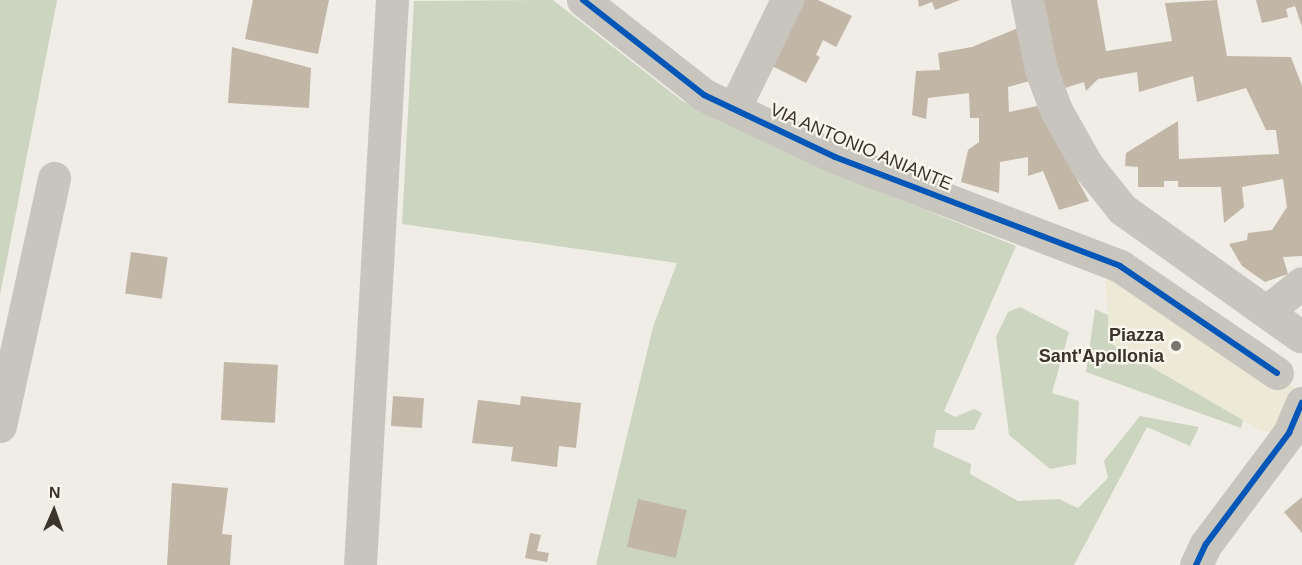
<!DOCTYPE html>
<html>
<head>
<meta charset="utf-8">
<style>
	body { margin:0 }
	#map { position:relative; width:1302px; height:565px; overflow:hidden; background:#efede5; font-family:Helvetica,sans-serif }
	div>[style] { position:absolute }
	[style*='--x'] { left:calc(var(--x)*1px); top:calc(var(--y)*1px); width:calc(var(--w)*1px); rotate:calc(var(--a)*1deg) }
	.green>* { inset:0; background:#cbd5c0 }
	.plaza>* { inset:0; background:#ece9d6 }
	.building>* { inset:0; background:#c2b6a7; transform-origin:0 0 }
	.minor>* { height:33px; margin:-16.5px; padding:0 16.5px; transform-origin:16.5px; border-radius:16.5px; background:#c8c5be }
	.cycleway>* { height:6px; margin:-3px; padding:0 3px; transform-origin:3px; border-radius:3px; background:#0057b8 }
	.dots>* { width:16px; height:16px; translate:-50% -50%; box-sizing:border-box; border:3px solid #faf8ee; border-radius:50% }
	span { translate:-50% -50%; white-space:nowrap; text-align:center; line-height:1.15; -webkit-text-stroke:4.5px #faf8ee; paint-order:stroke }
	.street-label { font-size:18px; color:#3a342b }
	.poi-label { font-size:18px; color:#3a342b; font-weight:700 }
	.right { translate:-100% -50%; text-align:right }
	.north { position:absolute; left:24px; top:481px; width:60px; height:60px; -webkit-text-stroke:4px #faf8ee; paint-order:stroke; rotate:2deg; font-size:16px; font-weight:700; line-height:24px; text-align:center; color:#3a342b }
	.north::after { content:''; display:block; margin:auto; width:21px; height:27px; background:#3a342b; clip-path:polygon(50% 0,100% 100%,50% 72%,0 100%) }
</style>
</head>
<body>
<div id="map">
	<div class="green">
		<div style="clip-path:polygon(0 0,57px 0,0 295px)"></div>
		<div style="clip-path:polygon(553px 0,681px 100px,816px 166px,1016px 246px,944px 411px,955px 417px,974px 409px,982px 413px,974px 430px,936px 430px,933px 447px,971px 464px,970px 474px,1018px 501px,1059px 499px,1078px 508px,1108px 478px,1104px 461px,1140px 416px,1199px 427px,1190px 446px,1147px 427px,1074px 565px,596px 565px,653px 327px,677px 263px,402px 224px,414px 1px)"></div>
		<div style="clip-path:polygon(1020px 307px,1069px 332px,1052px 393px,1079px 401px,1076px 464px,1050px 469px,1009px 435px,996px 337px,1008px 312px)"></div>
		<div style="clip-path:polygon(1095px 309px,1108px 315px,1110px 343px,1243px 420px,1241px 428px,1086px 372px)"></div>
	</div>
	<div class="plaza">
		<div style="clip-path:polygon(1104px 259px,1297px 390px,1289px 433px,1262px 431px,1110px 343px)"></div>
	</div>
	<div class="building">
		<div style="clip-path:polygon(253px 0,329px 0,318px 54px,245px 39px)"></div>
		<div style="clip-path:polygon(800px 0,818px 0,852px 16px,836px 47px,823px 40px,816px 55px,820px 57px,806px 83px,768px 64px)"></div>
		<div style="clip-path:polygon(918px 0,960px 0,935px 10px,932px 2px,919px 7px)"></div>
		<div style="clip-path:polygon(1042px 0,1097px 0,1106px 51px,1172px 41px,1165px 3px,1217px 0,1227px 56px,1291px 57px,1302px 86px,1302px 256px,1283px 257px,1288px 274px,1265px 282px,1242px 266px,1229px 244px,1247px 240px,1248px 233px,1272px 230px,1287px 207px,1283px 179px,1242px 187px,1244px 207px,1224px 223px,1221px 187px,1178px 187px,1178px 181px,1164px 181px,1164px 187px,1138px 187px,1138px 167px,1125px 166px,1126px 153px,1178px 121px,1179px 159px,1279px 154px,1276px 130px,1266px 130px,1246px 88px,1197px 102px,1193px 76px,1139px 92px,1137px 72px,1098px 79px,1086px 91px,1084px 82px,1062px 89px)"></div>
		<div style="clip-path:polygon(1256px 0,1302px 0,1302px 27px,1295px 6px,1286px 9px,1288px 17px,1262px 23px)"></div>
		<div style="clip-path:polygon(1018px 28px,1030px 81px,1008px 87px,1009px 112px,1037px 106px,1089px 201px,1059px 210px,1043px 171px,1028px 176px,1028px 157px,1000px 162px,999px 193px,961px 182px,968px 150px,979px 142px,979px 118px,970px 118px,969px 93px,928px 98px,926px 119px,912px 115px,916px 71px,940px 70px,938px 53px,972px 47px)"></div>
		<div style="clip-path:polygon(232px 47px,311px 68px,309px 108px,228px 103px)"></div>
		<div style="left:131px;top:252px;width:37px;height:42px;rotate:8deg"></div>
		<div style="left:224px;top:362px;width:54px;height:58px;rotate:3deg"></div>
		<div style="left:393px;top:396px;width:31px;height:30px;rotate:4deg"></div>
		<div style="clip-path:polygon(521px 396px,581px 403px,576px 448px,559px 446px,557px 467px,511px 461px,513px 447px,472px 443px,478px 400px,520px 405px)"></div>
		<div style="clip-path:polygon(172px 483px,228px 488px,222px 534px,232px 535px,230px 565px,167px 565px)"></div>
		<div style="clip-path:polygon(1302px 497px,1302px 533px,1284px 512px)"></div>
		<div style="left:638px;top:499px;width:50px;height:49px;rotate:13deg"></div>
		<div style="clip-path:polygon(530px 533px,541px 535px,537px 551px,549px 553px,547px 562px,525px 558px)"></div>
	</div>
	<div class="minor">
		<div style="--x:583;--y:0;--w:154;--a:38.1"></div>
		<div style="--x:704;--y:95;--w:145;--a:25.3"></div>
		<div style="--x:835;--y:157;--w:305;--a:20.9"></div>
		<div style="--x:1120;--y:266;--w:190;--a:34.3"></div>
		<div style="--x:1027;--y:0;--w:71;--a:78.7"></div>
		<div style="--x:1041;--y:70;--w:43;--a:69.4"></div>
		<div style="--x:1056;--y:110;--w:63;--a:60.6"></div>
		<div style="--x:1087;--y:165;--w:56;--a:51.5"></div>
		<div style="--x:1122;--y:209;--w:219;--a:35.5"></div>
		<div style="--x:734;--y:109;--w:121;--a:-64.1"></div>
		<div style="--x:1268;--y:310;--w:43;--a:-38.5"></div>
		<div style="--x:0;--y:426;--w:254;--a:-77.7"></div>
		<div style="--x:360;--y:565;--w:566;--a:-86.76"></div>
		<div style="--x:1196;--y:565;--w:23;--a:-65"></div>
		<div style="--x:1206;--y:544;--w:139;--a:-53.2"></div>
		<div style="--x:1289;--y:433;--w:33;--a:-67"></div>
	</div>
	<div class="cycleway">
		<div style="--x:583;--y:0;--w:154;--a:38.1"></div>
		<div style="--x:704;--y:95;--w:145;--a:25.3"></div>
		<div style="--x:835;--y:157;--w:305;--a:20.9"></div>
		<div style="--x:1120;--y:266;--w:190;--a:34.3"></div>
		<div style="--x:1196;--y:565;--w:23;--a:-65"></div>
		<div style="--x:1206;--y:544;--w:139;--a:-53.2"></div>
		<div style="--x:1289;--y:433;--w:33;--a:-67"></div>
	</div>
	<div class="dots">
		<div style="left:1176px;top:346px;background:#79756c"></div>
	</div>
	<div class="street-label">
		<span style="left:861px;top:147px;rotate:23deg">VIA ANTONIO ANIANTE</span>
	</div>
	<div class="poi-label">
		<span class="right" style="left:1164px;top:346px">Piazza<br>Sant'Apollonia</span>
	</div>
	<div class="north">N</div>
</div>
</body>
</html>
